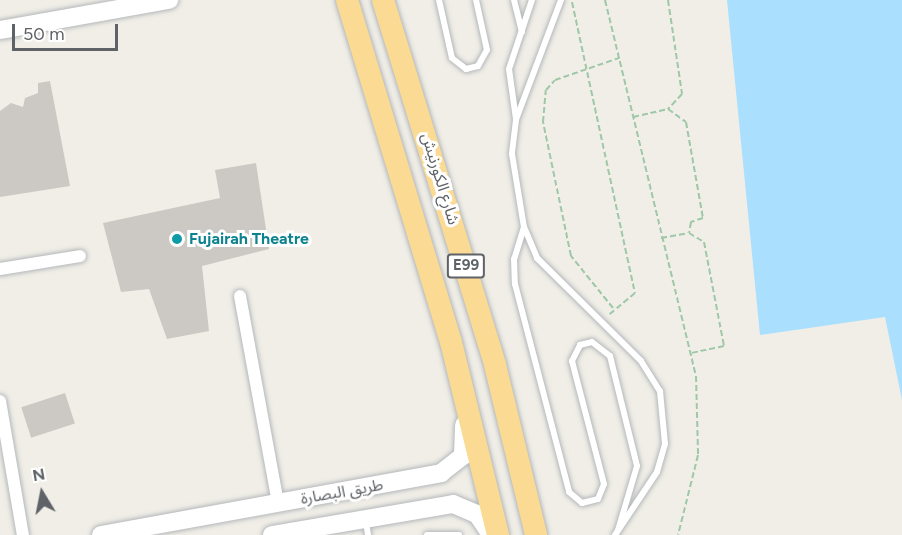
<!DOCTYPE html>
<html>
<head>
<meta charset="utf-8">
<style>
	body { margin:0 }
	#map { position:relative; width:902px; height:535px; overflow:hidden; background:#f0eee7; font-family:Figtree,"Noto Sans Arabic",sans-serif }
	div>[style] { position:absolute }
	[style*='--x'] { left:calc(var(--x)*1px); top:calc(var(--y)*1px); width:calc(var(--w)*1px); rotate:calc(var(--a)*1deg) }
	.water>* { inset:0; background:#aadffe }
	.building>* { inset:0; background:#ccc9c4; transform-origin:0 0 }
	.path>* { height:2px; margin-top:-1px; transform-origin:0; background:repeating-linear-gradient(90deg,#9ec8a8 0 6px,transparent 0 9px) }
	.roads { filter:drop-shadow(0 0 2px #b4b8bb) drop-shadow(0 0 2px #b4b8bb) }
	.lane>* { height:6px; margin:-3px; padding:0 3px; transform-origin:3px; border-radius:3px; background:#fff }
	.street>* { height:12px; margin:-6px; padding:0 6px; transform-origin:6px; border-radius:6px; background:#fff }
	.secondary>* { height:18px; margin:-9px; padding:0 9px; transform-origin:9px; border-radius:9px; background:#fff }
	.highway>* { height:22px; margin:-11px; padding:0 11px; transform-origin:11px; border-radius:11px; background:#fbda93 }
	.dots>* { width:16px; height:16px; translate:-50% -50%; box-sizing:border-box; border:3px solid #fff; border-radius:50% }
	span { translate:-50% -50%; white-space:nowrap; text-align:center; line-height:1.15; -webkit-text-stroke:6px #fff; paint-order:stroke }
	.shield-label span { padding:2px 4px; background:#fff; border:2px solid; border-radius:4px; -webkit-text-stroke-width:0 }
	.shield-label { font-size:15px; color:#5f6367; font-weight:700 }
	.street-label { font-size:16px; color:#5f6367 }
	.culture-label { font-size:16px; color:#0d838f; font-weight:700 }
	.left { translate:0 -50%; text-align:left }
	.north { position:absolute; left:12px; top:463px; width:60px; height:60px; -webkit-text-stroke:4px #fff; paint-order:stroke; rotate:350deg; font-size:16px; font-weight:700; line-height:24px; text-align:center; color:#5f6367 }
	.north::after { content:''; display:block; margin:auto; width:21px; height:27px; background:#5f6367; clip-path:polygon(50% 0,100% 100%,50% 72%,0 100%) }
	.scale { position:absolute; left:12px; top:24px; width:106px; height:27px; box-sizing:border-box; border:3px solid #5f6367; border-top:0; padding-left:8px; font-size:18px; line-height:21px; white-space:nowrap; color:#5f6367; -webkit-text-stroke:4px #fff; paint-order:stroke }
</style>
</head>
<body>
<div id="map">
	<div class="water">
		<div style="clip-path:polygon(727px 0,902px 0,902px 400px,885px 317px,760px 335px)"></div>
	</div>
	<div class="building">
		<div style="clip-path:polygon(50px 81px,70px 186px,0 197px,0 111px,11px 103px,23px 107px,25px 98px,38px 93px,38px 83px)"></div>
		<div style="clip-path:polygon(256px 163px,269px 249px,202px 266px,209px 331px,167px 339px,149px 289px,121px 292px,103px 223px,220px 198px,215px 170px)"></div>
		<div style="left:65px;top:393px;width:32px;height:46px;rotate:72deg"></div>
	</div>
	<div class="path">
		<div style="--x:605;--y:0;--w:387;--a:76.4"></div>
		<div style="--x:696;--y:376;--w:79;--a:88.5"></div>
		<div style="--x:698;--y:455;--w:82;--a:104"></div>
		<div style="--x:668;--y:0;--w:95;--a:81.5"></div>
		<div style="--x:682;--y:94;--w:21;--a:133"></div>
		<div style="--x:668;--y:109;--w:22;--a:36"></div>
		<div style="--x:686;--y:122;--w:97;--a:80"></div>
		<div style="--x:703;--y:218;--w:13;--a:162"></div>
		<div style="--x:691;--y:222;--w:11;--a:100"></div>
		<div style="--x:689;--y:233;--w:17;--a:31"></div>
		<div style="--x:704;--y:242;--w:106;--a:79.1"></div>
		<div style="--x:724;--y:346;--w:33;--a:168"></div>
		<div style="--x:572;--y:2;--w:298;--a:77.8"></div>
		<div style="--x:635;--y:293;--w:34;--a:140"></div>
		<div style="--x:633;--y:117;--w:36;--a:-13"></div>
		<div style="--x:661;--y:238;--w:27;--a:-10"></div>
		<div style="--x:613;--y:308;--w:67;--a:-128.9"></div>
		<div style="--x:571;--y:256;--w:137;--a:-101.8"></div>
		<div style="--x:543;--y:122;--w:32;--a:-85"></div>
		<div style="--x:546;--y:90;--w:13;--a:-48"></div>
		<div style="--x:555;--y:80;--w:68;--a:-19"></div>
	</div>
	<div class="roads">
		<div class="lane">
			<div style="--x:439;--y:0;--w:59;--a:77.4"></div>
			<div style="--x:452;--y:58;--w:18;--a:38"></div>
			<div style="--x:466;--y:69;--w:12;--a:-14"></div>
			<div style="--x:478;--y:66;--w:18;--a:-61"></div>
			<div style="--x:487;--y:50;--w:51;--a:-102.4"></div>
			<div style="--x:514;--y:0;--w:33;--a:76"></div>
			<div style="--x:561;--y:0;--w:128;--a:110.6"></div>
			<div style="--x:516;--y:120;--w:34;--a:97"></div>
			<div style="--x:512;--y:154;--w:74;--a:80.7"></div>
			<div style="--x:524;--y:227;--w:34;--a:67"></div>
			<div style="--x:537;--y:258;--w:146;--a:44.7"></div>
			<div style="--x:641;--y:361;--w:36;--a:58"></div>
			<div style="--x:660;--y:391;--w:53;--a:84.6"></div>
			<div style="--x:665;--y:444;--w:29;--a:106"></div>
			<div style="--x:657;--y:472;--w:76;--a:123.7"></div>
			<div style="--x:516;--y:119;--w:50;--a:-98"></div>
			<div style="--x:509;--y:69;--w:73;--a:-71.6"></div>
			<div style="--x:524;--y:227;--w:34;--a:107"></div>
			<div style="--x:514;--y:259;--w:25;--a:88"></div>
			<div style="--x:515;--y:284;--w:215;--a:75.4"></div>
			<div style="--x:569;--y:492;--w:17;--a:40"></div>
			<div style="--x:582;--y:503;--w:16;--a:-14"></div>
			<div style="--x:598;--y:499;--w:16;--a:-68"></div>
			<div style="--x:604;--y:484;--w:127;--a:-104.6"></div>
			<div style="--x:572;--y:361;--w:18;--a:-63"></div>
			<div style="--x:580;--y:345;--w:12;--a:-14"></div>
			<div style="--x:592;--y:342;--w:23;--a:38"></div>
			<div style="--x:610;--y:356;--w:113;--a:76.2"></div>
			<div style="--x:637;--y:466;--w:67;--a:106.5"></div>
			<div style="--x:366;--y:522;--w:13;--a:81"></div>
			<div style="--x:427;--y:535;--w:32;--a:0"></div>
		</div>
		<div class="street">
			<div style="--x:0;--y:269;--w:81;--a:-9.2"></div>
			<div style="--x:240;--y:296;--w:210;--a:79.6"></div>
			<div style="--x:0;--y:401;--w:136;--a:80.3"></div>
		</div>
		<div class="secondary">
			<div style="--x:0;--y:30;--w:172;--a:-10.1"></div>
			<div style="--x:101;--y:535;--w:346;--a:-10.3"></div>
			<div style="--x:441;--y:473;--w:28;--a:-38"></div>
			<div style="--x:463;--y:456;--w:31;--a:-88"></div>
			<div style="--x:272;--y:535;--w:184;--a:-9.7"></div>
			<div style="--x:453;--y:504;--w:26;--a:23"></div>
			<div style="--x:477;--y:514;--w:25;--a:56"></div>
		</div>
		<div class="highway">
			<div style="--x:347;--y:0;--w:357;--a:73.1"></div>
			<div style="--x:451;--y:342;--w:199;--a:76.3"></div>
			<div style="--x:383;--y:0;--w:382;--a:72.9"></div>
			<div style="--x:495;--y:365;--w:175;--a:76.4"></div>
		</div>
	</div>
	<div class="dots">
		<div style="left:177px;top:239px;background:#0f9aa8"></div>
	</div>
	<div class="shield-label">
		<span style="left:466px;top:266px">E99</span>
	</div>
	<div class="street-label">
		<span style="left:440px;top:179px;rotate:73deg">شارع الكورنيش</span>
		<span style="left:342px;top:492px;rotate:-10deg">طريق البصارة</span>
	</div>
	<div class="culture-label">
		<span class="left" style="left:189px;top:239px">Fujairah Theatre</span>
	</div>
	<div class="north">N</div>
	<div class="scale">50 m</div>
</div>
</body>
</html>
